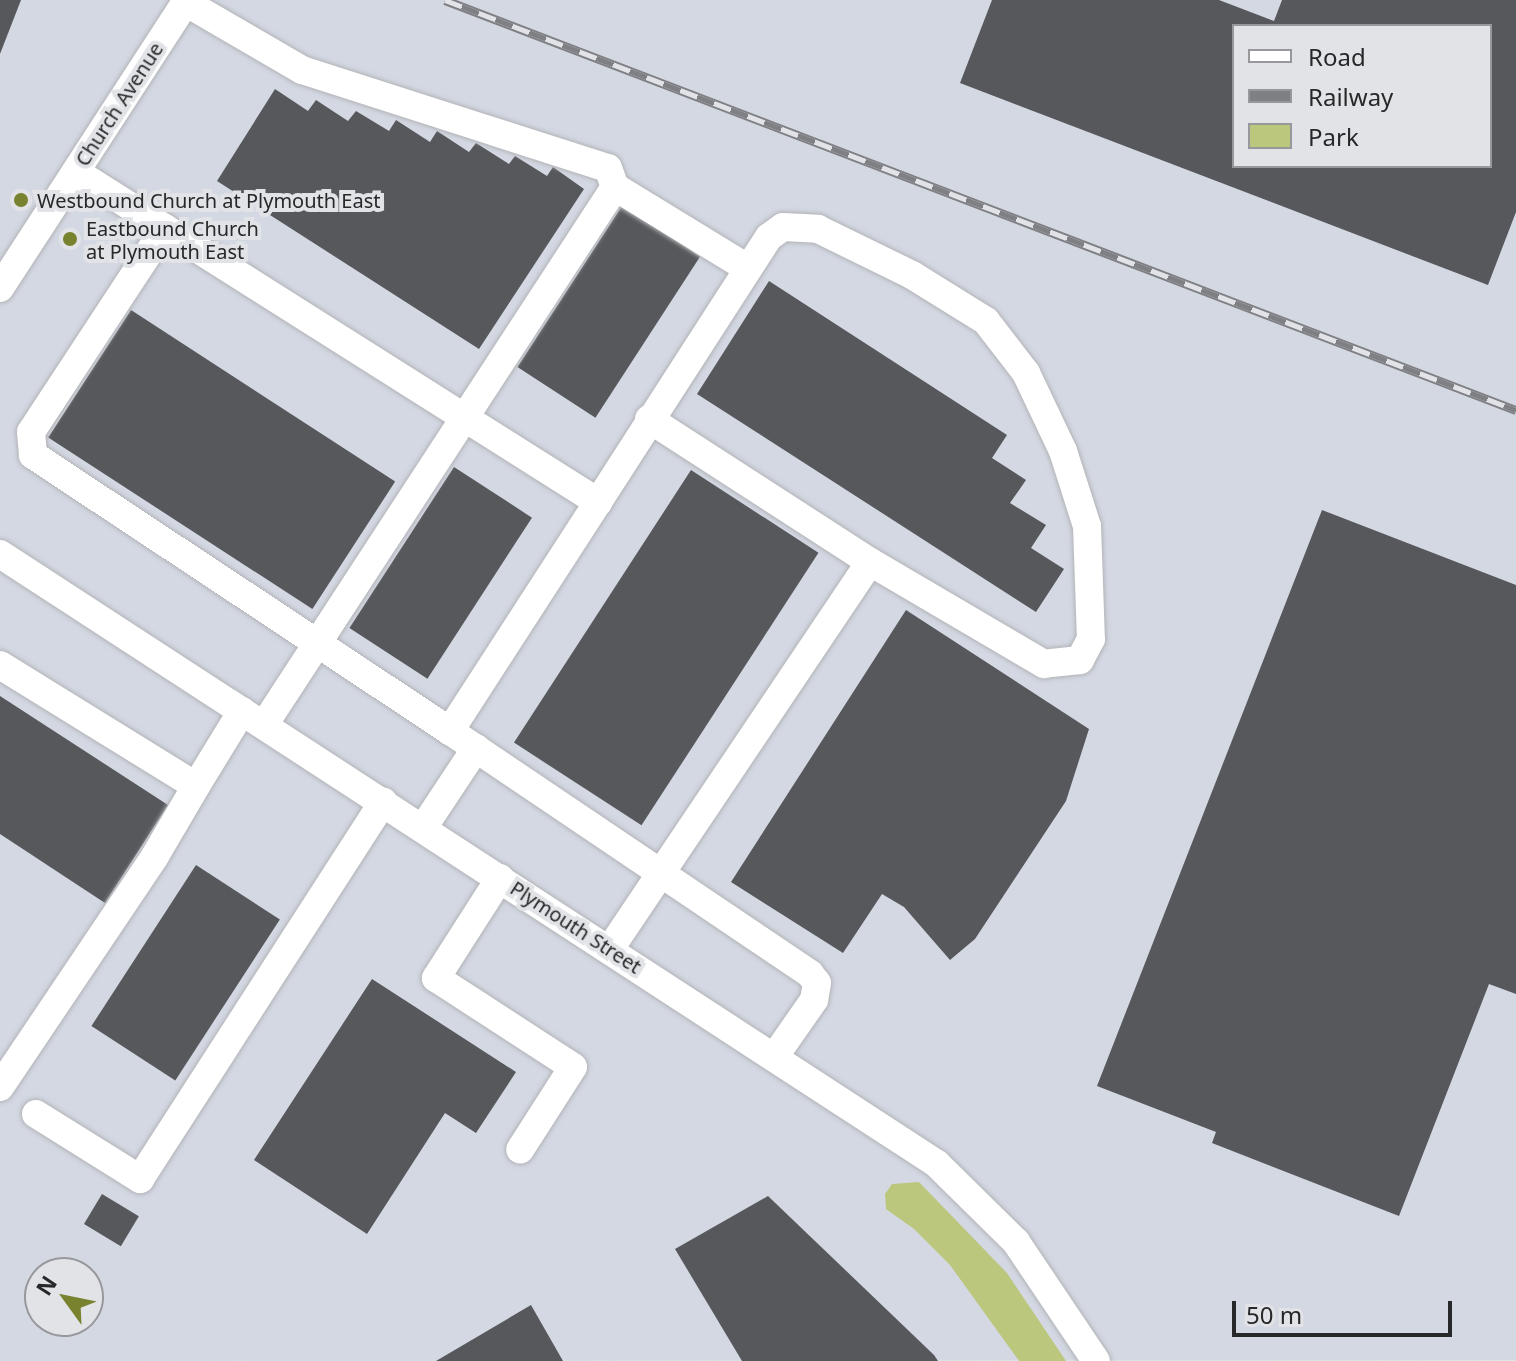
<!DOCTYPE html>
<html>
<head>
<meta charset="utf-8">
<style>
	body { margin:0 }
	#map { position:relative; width:1516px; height:1361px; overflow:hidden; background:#e1e3e7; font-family:"Noto Sans",sans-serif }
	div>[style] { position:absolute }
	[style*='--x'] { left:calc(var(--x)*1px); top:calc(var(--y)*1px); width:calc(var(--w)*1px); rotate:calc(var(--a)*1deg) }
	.built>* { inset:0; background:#d4d8e3 }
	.green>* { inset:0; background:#bcc77e }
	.building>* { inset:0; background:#56585b; transform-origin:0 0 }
	.roads { filter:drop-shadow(0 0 2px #b2b4b7) drop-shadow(0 0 2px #b2b4b7) }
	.minor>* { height:28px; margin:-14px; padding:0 14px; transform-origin:14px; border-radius:14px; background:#fff }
	.rail>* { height:9px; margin-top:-4.5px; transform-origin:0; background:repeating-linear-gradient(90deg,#e1e3e7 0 18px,#7f8083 0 36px); box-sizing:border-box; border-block:2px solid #7f8083 }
	.dots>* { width:22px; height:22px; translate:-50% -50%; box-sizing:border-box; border:4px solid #e1e3e7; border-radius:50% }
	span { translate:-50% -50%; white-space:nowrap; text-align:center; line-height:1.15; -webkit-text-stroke:8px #e1e3e7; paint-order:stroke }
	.street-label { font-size:20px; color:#272829 }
	.poi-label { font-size:20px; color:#272829 }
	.left { translate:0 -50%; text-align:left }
	.legend { position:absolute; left:1232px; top:24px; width:260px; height:144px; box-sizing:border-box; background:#e1e3e7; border:2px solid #97989b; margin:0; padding:10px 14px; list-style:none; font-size:24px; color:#272829 }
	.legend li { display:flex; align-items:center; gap:16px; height:40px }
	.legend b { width:40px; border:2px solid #97989b }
	.north { position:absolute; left:24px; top:1257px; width:80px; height:80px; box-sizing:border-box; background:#e1e3e7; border:2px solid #97989b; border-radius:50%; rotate:303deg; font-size:22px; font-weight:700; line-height:32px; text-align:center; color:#272829 }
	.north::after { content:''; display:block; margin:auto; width:28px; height:36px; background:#79822f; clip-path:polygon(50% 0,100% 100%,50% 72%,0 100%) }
	.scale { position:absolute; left:1232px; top:1301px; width:220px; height:36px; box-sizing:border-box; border:4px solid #272829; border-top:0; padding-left:10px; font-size:24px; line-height:28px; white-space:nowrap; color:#272829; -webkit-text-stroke:6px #e1e3e7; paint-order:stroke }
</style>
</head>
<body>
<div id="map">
	<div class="built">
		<div style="clip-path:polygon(evenodd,0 0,1516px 0,1516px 1360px,0 1361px,0 0,1234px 26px,1490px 26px,1490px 166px,1234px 166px,1234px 26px,0 0,40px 1273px,88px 1273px,88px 1321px,40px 1321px,40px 1273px)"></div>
	</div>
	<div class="green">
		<div style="clip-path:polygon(919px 1182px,1007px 1273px,1066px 1361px,1019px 1361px,950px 1265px,914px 1229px,886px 1209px,885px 1194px,892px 1184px)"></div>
	</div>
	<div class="building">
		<div style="clip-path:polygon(0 0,21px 0,0 54px)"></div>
		<div style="clip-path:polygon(evenodd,992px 0,1219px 0,1274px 21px,1282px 0,1516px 0,1516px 212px,1488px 285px,960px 83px,992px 0,1234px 26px,1490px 26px,1490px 166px,1234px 166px,1234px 26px)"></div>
		<div style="clip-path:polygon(275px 89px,308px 111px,316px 100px,348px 121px,356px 111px,389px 131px,396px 120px,430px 142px,437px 131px,469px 152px,476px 143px,509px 164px,515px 156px,547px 176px,553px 167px,584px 189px,479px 349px,217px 181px)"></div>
		<div style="left:622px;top:206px;width:93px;height:192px;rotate:33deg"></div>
		<div style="clip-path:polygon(769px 281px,1007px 435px,992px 458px,1026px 480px,1010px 503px,1046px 525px,1031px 548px,1064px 569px,1036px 612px,697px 394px)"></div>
		<div style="left:131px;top:310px;width:315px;height:152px;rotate:33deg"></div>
		<div style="left:454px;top:467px;width:93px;height:192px;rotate:33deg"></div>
		<div style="left:691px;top:470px;width:152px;height:325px;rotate:33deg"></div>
		<div style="clip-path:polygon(1322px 510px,1516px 585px,1516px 994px,1489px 984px,1399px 1216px,1212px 1143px,1216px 1132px,1097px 1086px)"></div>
		<div style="clip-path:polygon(906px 610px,1089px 729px,1066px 801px,975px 939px,950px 960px,904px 907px,882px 894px,843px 953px,731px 882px)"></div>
		<div style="clip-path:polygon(0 696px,168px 805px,105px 903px,0 834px)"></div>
		<div style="left:196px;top:865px;width:100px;height:192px;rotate:33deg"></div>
		<div style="clip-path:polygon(372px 979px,516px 1072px,476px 1133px,445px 1113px,367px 1234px,254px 1160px)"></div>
		<div style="left:102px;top:1194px;width:43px;height:35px;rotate:31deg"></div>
		<div style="clip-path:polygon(768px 1196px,934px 1355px,938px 1361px,742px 1361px,675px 1249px)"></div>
		<div style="clip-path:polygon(531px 1305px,563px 1361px,436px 1361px)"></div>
	</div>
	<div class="roads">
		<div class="minor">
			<div style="--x:185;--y:2;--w:135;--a:30.2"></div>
			<div style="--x:302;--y:70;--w:321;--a:17.8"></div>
			<div style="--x:608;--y:168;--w:20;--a:70"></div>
			<div style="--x:615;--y:187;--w:642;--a:123.12"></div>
			<div style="--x:76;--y:172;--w:618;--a:32.3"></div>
			<div style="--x:598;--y:502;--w:273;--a:122.9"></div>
			<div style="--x:450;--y:731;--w:434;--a:34"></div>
			<div style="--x:810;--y:974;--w:11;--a:52"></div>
			<div style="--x:817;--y:983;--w:17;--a:100"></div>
			<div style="--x:814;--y:1000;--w:68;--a:124.9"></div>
			<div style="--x:615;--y:187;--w:155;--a:31.5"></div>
			<div style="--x:165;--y:228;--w:244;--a:123.3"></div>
			<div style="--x:31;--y:432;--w:23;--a:85"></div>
			<div style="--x:33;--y:455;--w:500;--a:33.5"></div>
			<div style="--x:0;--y:288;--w:343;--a:-57"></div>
			<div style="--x:649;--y:419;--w:263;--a:32.9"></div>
			<div style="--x:598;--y:502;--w:315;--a:-57.2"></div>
			<div style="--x:769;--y:237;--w:17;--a:-36"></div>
			<div style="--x:783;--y:227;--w:35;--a:3"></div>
			<div style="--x:818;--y:229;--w:105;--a:26.1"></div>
			<div style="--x:912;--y:275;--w:87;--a:31.9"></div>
			<div style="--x:986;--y:321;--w:66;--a:52.4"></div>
			<div style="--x:1026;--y:373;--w:86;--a:64.6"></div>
			<div style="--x:1063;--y:451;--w:79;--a:72.3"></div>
			<div style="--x:1087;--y:526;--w:113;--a:88"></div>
			<div style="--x:1091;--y:639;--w:24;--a:118"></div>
			<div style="--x:1080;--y:660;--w:36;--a:174"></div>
			<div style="--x:1044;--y:664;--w:202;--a:-149.6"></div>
			<div style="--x:870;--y:562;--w:466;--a:123.9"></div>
			<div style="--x:0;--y:554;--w:1118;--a:33.06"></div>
			<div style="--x:937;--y:1164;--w:111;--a:44.6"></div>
			<div style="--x:1016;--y:1242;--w:143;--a:56.1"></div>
			<div style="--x:0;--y:665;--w:230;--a:31.7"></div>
			<div style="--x:196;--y:786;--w:88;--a:-58.5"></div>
			<div style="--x:423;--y:828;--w:96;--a:-56.5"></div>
			<div style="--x:500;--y:878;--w:119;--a:122.6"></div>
			<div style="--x:436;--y:978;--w:163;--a:33"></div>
			<div style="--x:573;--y:1067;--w:98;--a:122.6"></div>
			<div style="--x:0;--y:1087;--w:278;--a:-56.1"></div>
			<div style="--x:155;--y:856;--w:81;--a:-59.6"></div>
			<div style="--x:36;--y:1114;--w:123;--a:32"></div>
			<div style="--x:140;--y:1179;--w:449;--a:-57.2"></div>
		</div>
	</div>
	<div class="rail">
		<div style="--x:445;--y:0;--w:1147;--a:20.95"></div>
	</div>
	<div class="dots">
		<div style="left:21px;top:200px;background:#79822f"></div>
		<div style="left:70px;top:239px;background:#79822f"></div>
	</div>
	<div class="street-label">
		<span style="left:119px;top:104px;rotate:-57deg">Church Avenue</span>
		<span style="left:576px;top:927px;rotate:33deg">Plymouth Street</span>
	</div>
	<div class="poi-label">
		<span class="left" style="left:37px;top:200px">Westbound Church at Plymouth East</span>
		<span class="left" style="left:86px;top:240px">Eastbound Church<br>at Plymouth East</span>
	</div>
	<ul class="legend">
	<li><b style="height:10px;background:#fff"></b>Road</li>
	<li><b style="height:10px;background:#7f8083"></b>Railway</li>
	<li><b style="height:22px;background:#bcc77e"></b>Park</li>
	</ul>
	<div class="north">N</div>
	<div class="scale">50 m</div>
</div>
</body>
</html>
